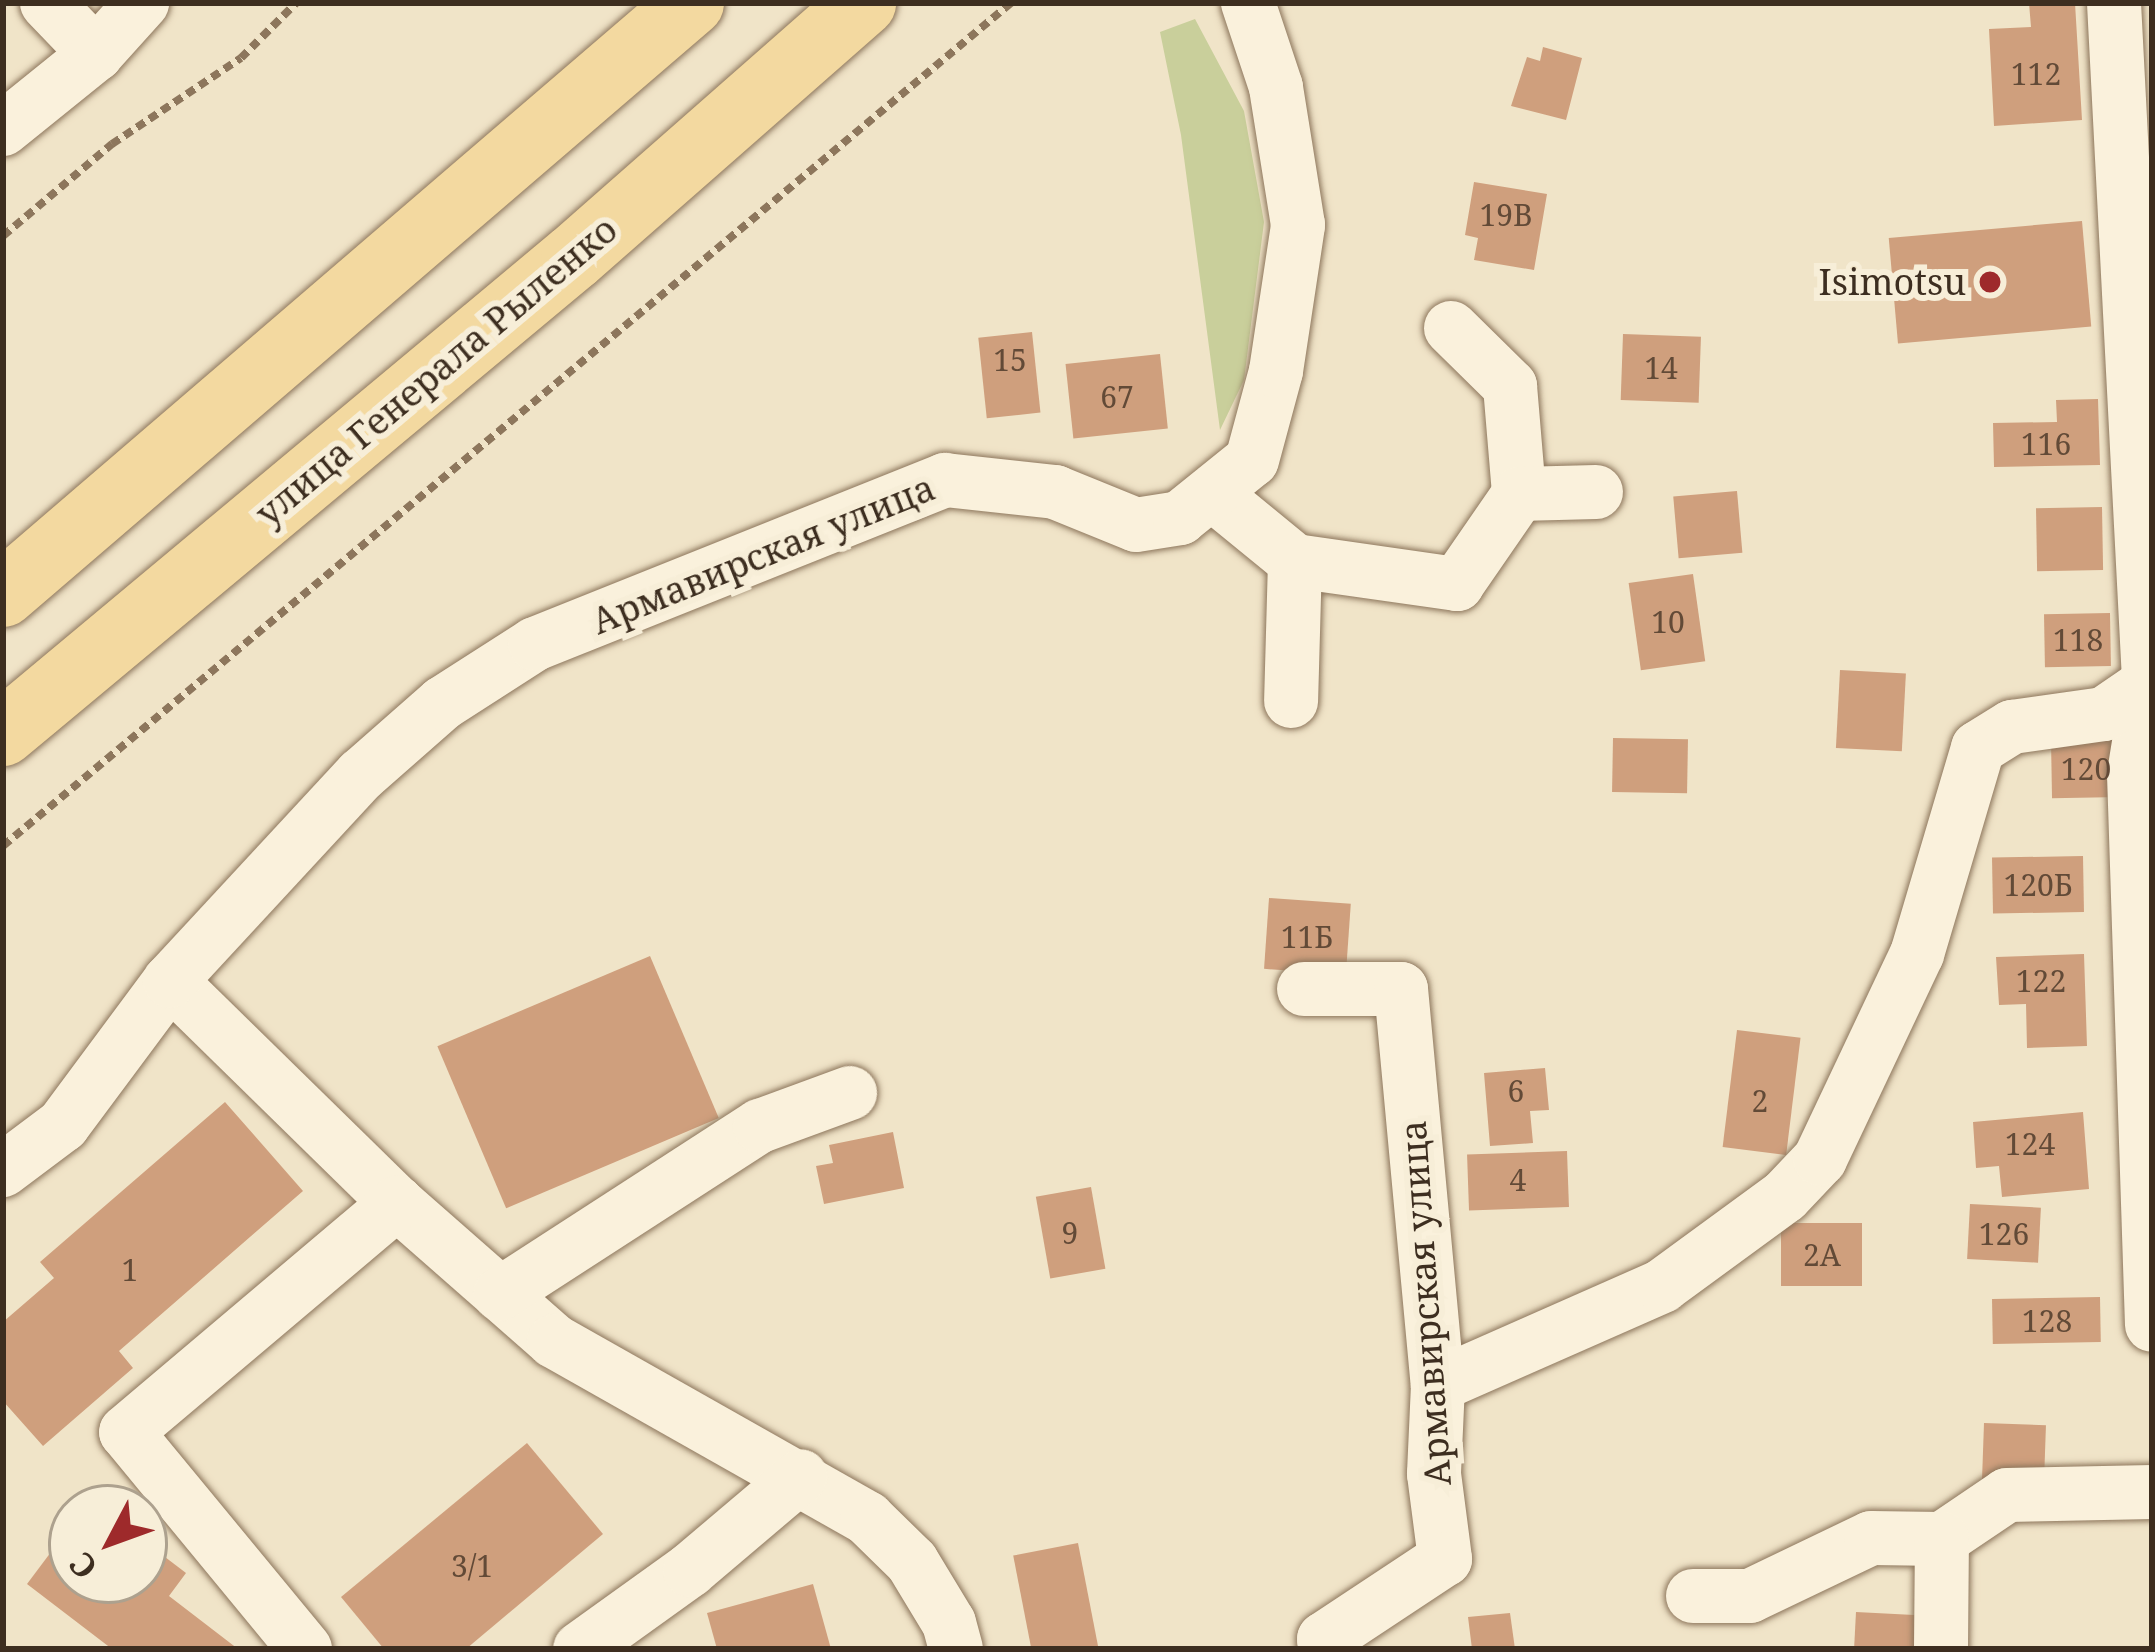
<!DOCTYPE html>
<html>
<head>
<meta charset="utf-8">
<style>
	body { margin:0 }
	#map { position:relative; width:2155px; height:1652px; overflow:hidden; background:#f0e4c8; font-family:"Noto Serif",serif }
	div>[style] { position:absolute }
	[style*='--x'] { left:calc(var(--x)*1px); top:calc(var(--y)*1px); width:calc(var(--w)*1px); rotate:calc(var(--a)*1deg) }
	.green>* { inset:0; background:#c9cf9b }
	.building>* { inset:0; background:#cf9f7d; transform-origin:0 0 }
	.path>* { height:8px; margin-top:-4px; transform-origin:0; background:repeating-linear-gradient(90deg,#8d765c 0 9px,transparent 0 15px) }
	.roads { filter:drop-shadow(0 0 3px #8d765c) drop-shadow(0 0 3px #8d765c) }
	.minor>* { height:54px; margin:-27px; padding:0 27px; transform-origin:27px; border-radius:27px; background:#faf1dc }
	.major>* { height:66px; margin:-33px; padding:0 33px; transform-origin:33px; border-radius:33px; background:#f3d9a0 }
	.dots>* { width:33px; height:33px; translate:-50% -50%; box-sizing:border-box; border:6px solid #f7eed8; border-radius:50% }
	span { translate:-50% -50%; white-space:nowrap; text-align:center; line-height:1.15; -webkit-text-stroke:12px #f7eed8; paint-order:stroke }
	.number-label { font-size:30px; color:#624a37 }
	.number-label span { -webkit-text-stroke-width:0 }
	.poi-label { font-size:36px; color:#3d2e20 }
	.right { translate:-100% -50%; text-align:right }
	.street-label { font-size:36px; color:#3d2e20 }
	.frame { position:absolute; inset:0; border:6px solid #3d2e20; pointer-events:none }
	.north { position:absolute; left:48px; top:1484px; width:120px; height:120px; box-sizing:border-box; background:#f7eed8; border:3px solid #ada18e; border-radius:50%; rotate:229deg; font-size:33px; font-weight:700; line-height:48px; text-align:center; color:#3d2e20 }
	.north::after { content:''; display:block; margin:auto; width:42px; height:54px; background:#9e2a2b; clip-path:polygon(50% 0,100% 100%,50% 72%,0 100%) }
</style>
</head>
<body>
<div id="map">
	<div class="green">
		<div style="clip-path:polygon(1195px 19px,1244px 111px,1264px 222px,1244px 380px,1220px 430px,1181px 135px,1160px 32px)"></div>
	</div>
	<div class="building">
		<div style="clip-path:polygon(2029px 3px,2075px 3px,2082px 120px,1994px 126px,1989px 29px,2031px 27px)"></div>
		<div style="clip-path:polygon(1543px 47px,1582px 58px,1566px 120px,1511px 106px,1527px 57px,1540px 61px)"></div>
		<div style="clip-path:polygon(1474px 182px,1547px 194px,1534px 270px,1474px 260px,1478px 238px,1465px 235px)"></div>
		<div style="left:2082px;top:221px;width:106px;height:194px;rotate:85deg"></div>
		<div style="left:1032px;top:332px;width:81px;height:54px;rotate:84deg"></div>
		<div style="left:1623px;top:334px;width:78px;height:66px;rotate:2deg"></div>
		<div style="left:1160px;top:354px;width:75px;height:95px;rotate:84deg"></div>
		<div style="clip-path:polygon(2098px 399px,2100px 465px,1994px 467px,1993px 423px,2057px 422px,2056px 400px)"></div>
		<div style="left:1737px;top:491px;width:62px;height:64px;rotate:85deg"></div>
		<div style="left:2102px;top:507px;width:63px;height:66px;rotate:89deg"></div>
		<div style="left:1693px;top:574px;width:88px;height:65px;rotate:82deg"></div>
		<div style="left:2110px;top:613px;width:53px;height:66px;rotate:89deg"></div>
		<div style="left:1840px;top:670px;width:66px;height:78px;rotate:3deg"></div>
		<div style="left:1613px;top:738px;width:75px;height:54px;rotate:1deg"></div>
		<div style="left:2120px;top:739px;width:58px;height:69px;rotate:89deg"></div>
		<div style="left:2083px;top:856px;width:56px;height:91px;rotate:89deg"></div>
		<div style="left:1269px;top:898px;width:82px;height:71px;rotate:4deg"></div>
		<div style="clip-path:polygon(2084px 954px,2087px 1046px,2027px 1048px,2026px 1004px,1999px 1005px,1996px 957px)"></div>
		<div style="left:650px;top:956px;width:176px;height:231px;rotate:67deg"></div>
		<div style="left:1737px;top:1030px;width:64px;height:118px;rotate:7deg"></div>
		<div style="clip-path:polygon(1545px 1068px,1549px 1110px,1530px 1111px,1533px 1143px,1490px 1146px,1484px 1073px)"></div>
		<div style="clip-path:polygon(225px 1102px,303px 1191px,119px 1351px,133px 1368px,43px 1446px,3px 1401px,3px 1322px,54px 1278px,40px 1262px)"></div>
		<div style="clip-path:polygon(2083px 1112px,2089px 1189px,2002px 1197px,1999px 1166px,1976px 1168px,1973px 1122px)"></div>
		<div style="clip-path:polygon(893px 1132px,904px 1188px,824px 1204px,816px 1166px,833px 1163px,829px 1145px)"></div>
		<div style="left:1567px;top:1151px;width:56px;height:100px;rotate:88deg"></div>
		<div style="left:1091px;top:1187px;width:83px;height:56px;rotate:80deg"></div>
		<div style="left:1970px;top:1204px;width:71px;height:55px;rotate:3deg"></div>
		<div style="left:1862px;top:1223px;width:63px;height:81px;rotate:90deg"></div>
		<div style="left:2100px;top:1297px;width:45px;height:108px;rotate:89deg"></div>
		<div style="left:1984px;top:1423px;width:62px;height:61px;rotate:2deg"></div>
		<div style="clip-path:polygon(527px 1443px,603px 1534px,466px 1649px,384px 1649px,341px 1597px)"></div>
		<div style="clip-path:polygon(72px 1524px,72px 1580px,144px 1580px,144px 1541px,186px 1573px,169px 1596px,238px 1649px,112px 1649px,27px 1584px)"></div>
		<div style="left:1078px;top:1543px;width:108px;height:66px;rotate:79deg"></div>
		<div style="clip-path:polygon(813px 1584px,831px 1649px,717px 1649px,707px 1613px)"></div>
		<div style="left:1856px;top:1612px;width:68px;height:37px;rotate:3deg"></div>
		<div style="clip-path:polygon(1510px 1613px,1515px 1649px,1472px 1649px,1468px 1617px)"></div>
	</div>
	<div class="path">
		<div style="--x:3;--y:236;--w:143;--a:-40.2"></div>
		<div style="--x:112;--y:144;--w:155;--a:-33.7"></div>
		<div style="--x:241;--y:58;--w:78;--a:-45"></div>
		<div style="--x:3;--y:846;--w:1314;--a:-39.91"></div>
	</div>
	<div class="roads">
		<div class="minor">
			<div style="--x:47;--y:3;--w:71;--a:46.1"></div>
			<div style="--x:2114;--y:3;--w:679;--a:87.04"></div>
			<div style="--x:2149;--y:681;--w:94;--a:99.2"></div>
			<div style="--x:2134;--y:774;--w:551;--a:88.13"></div>
			<div style="--x:3;--y:129;--w:119;--a:-38.9"></div>
			<div style="--x:96;--y:54;--w:69;--a:-48"></div>
			<div style="--x:1451;--y:328;--w:83;--a:44.5"></div>
			<div style="--x:1510;--y:386;--w:108;--a:85.2"></div>
			<div style="--x:1213;--y:494;--w:106;--a:39.3"></div>
			<div style="--x:1295;--y:561;--w:140;--a:91.6"></div>
			<div style="--x:1295;--y:561;--w:164;--a:8.1"></div>
			<div style="--x:1457;--y:584;--w:109;--a:-55.4"></div>
			<div style="--x:1519;--y:494;--w:77;--a:-1.5"></div>
			<div style="--x:170;--y:981;--w:318;--a:44.4"></div>
			<div style="--x:397;--y:1203;--w:209;--a:41.3"></div>
			<div style="--x:554;--y:1341;--w:360;--a:29.5"></div>
			<div style="--x:867;--y:1518;--w:63;--a:44.4"></div>
			<div style="--x:912;--y:1562;--w:71;--a:58.8"></div>
			<div style="--x:949;--y:1623;--w:27;--a:75"></div>
			<div style="--x:1304;--y:989;--w:97;--a:0"></div>
			<div style="--x:1401;--y:989;--w:398;--a:84.7"></div>
			<div style="--x:1438;--y:1385;--w:89;--a:92.6"></div>
			<div style="--x:1434;--y:1474;--w:86;--a:82.6"></div>
			<div style="--x:1445;--y:1559;--w:145;--a:146.5"></div>
			<div style="--x:1324;--y:1639;--w:10;--a:84"></div>
			<div style="--x:3;--y:1170;--w:75;--a:-36.9"></div>
			<div style="--x:63;--y:1125;--w:179;--a:-53.4"></div>
			<div style="--x:170;--y:981;--w:281;--a:-47.2"></div>
			<div style="--x:361;--y:775;--w:109;--a:-41.3"></div>
			<div style="--x:443;--y:703;--w:109;--a:-32.7"></div>
			<div style="--x:535;--y:644;--w:442;--a:-21.8"></div>
			<div style="--x:945;--y:480;--w:111;--a:6.2"></div>
			<div style="--x:1055;--y:492;--w:87;--a:22.2"></div>
			<div style="--x:1136;--y:525;--w:45;--a:-9"></div>
			<div style="--x:1180;--y:518;--w:92;--a:-38.9"></div>
			<div style="--x:1252;--y:460;--w:92;--a:-74.9"></div>
			<div style="--x:1276;--y:371;--w:148;--a:-81.4"></div>
			<div style="--x:1298;--y:225;--w:140;--a:-99.1"></div>
			<div style="--x:1276;--y:87;--w:89;--a:-108.4"></div>
			<div style="--x:500;--y:1294;--w:310;--a:-32.9"></div>
			<div style="--x:760;--y:1126;--w:96;--a:-20.1"></div>
			<div style="--x:1438;--y:1385;--w:245;--a:-23.8"></div>
			<div style="--x:1662;--y:1286;--w:152;--a:-36.2"></div>
			<div style="--x:1785;--y:1196;--w:51;--a:-46.6"></div>
			<div style="--x:1820;--y:1159;--w:227;--a:-64.7"></div>
			<div style="--x:1917;--y:954;--w:215;--a:-73.5"></div>
			<div style="--x:1978;--y:748;--w:40;--a:-32"></div>
			<div style="--x:2012;--y:727;--w:93;--a:-8"></div>
			<div style="--x:2104;--y:714;--w:58;--a:-34.5"></div>
			<div style="--x:1942;--y:1539;--w:78;--a:-34.1"></div>
			<div style="--x:2007;--y:1495;--w:145;--a:-1.2"></div>
			<div style="--x:1693;--y:1596;--w:57;--a:0"></div>
			<div style="--x:1750;--y:1596;--w:134;--a:-25.6"></div>
			<div style="--x:1871;--y:1538;--w:71;--a:0.8"></div>
			<div style="--x:305;--y:1649;--w:281;--a:-129.5"></div>
			<div style="--x:126;--y:1432;--w:355;--a:-40.2"></div>
			<div style="--x:580;--y:1649;--w:135;--a:-35.7"></div>
			<div style="--x:690;--y:1570;--w:145;--a:-40.3"></div>
			<div style="--x:1941;--y:1649;--w:110;--a:-89.5"></div>
		</div>
		<div class="major">
			<div style="--x:3;--y:594;--w:907;--a:-40.66"></div>
			<div style="--x:3;--y:733;--w:743;--a:-39.82"></div>
			<div style="--x:574;--y:257;--w:385;--a:-41.3"></div>
		</div>
	</div>
	<div class="dots">
		<div style="left:1990px;top:282px;background:#9e2a2b"></div>
	</div>
	<div class="number-label">
		<span style="left:2036px;top:74px">112</span>
		<span style="left:1506px;top:215px">19В</span>
		<span style="left:1010px;top:360px">15</span>
		<span style="left:1661px;top:368px">14</span>
		<span style="left:1117px;top:397px">67</span>
		<span style="left:2046px;top:444px">116</span>
		<span style="left:1668px;top:622px">10</span>
		<span style="left:2078px;top:640px">118</span>
		<span style="left:2086px;top:769px">120</span>
		<span style="left:2038px;top:885px">120Б</span>
		<span style="left:1307px;top:937px">11Б</span>
		<span style="left:2041px;top:981px">122</span>
		<span style="left:1516px;top:1091px">6</span>
		<span style="left:1760px;top:1101px">2</span>
		<span style="left:2030px;top:1144px">124</span>
		<span style="left:1518px;top:1180px">4</span>
		<span style="left:1070px;top:1233px">9</span>
		<span style="left:2004px;top:1234px">126</span>
		<span style="left:1822px;top:1255px">2А</span>
		<span style="left:130px;top:1270px">1</span>
		<span style="left:2047px;top:1321px">128</span>
		<span style="left:472px;top:1566px">3/1</span>
	</div>
	<div class="poi-label">
		<span class="right" style="left:1966px;top:282px">Isimotsu</span>
	</div>
	<div class="street-label">
		<span style="left:436px;top:371px;rotate:-40deg">улица Генерала Рыленко</span>
		<span style="left:763px;top:554px;rotate:-22deg">Армавирская улица</span>
		<span style="left:1425px;top:1303px;rotate:-94deg">Армавирская улица</span>
	</div>
	<div class="frame"></div>
	<div class="north">С</div>
</div>
</body>
</html>
